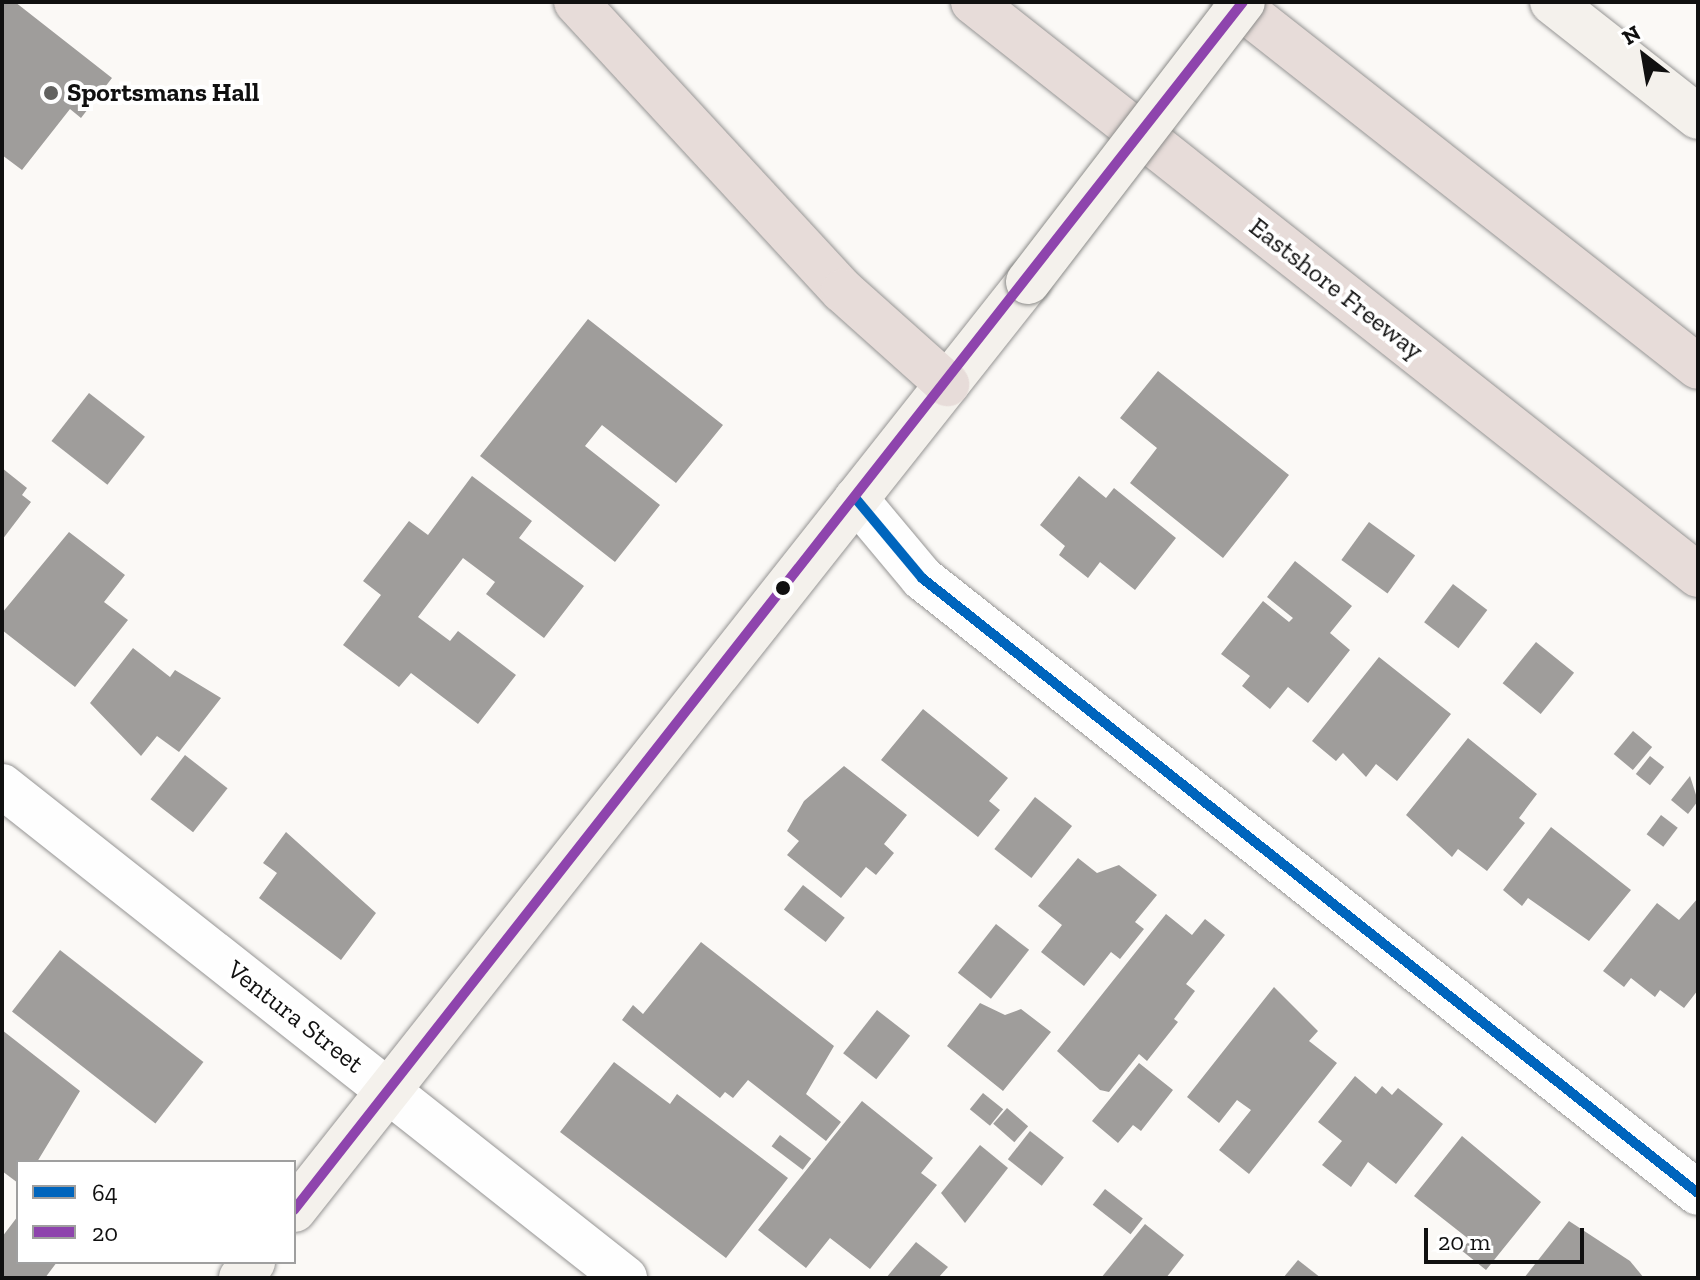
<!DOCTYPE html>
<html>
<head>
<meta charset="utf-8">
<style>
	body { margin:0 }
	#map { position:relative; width:1700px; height:1280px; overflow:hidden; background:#fbf9f6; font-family:"Zilla Slab",serif }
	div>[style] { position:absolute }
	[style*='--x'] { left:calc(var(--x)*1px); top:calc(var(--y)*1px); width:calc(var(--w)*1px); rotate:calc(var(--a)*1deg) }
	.building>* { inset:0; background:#9f9d9b; transform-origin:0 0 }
	.roads { filter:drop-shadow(0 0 2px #969594) drop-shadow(0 0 2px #969594) }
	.street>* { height:44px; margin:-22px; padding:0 22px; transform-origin:22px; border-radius:22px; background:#fefefe }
	.secondary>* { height:44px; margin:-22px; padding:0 22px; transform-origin:22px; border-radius:22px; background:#f4f1ec }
	.highway>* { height:44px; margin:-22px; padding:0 22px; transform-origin:22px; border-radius:22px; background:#e7dcd9 }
	.bridges { filter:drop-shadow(0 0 2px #8c8c8a) drop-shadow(0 0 2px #8c8c8a) }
	.secondary-bridge>* { height:44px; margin:-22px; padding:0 22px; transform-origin:22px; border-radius:22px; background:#f4f1ec }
	.bus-1>* { height:10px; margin:-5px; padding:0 5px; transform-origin:5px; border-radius:5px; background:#0065bd }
	.bus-2>* { height:10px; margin:-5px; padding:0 5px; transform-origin:5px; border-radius:5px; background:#8e44ad }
	.dots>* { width:22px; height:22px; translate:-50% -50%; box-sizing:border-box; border:4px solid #fff; border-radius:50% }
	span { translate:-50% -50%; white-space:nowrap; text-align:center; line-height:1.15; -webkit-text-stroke:8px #fff; paint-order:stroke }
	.poi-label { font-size:26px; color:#101010; font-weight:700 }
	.left { translate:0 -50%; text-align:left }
	.street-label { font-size:26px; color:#101010 }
	.frame { position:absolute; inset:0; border:4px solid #101010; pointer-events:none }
	.legend { position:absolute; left:16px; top:1160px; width:280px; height:104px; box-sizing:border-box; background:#fff; border:2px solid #9f9f9f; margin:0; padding:10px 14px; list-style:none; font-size:24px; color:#101010 }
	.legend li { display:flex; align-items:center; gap:16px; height:40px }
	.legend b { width:40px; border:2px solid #9f9f9f }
	.north { position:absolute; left:1604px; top:16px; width:80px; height:80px; -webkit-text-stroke:6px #fff; paint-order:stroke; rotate:329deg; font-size:22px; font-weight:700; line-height:32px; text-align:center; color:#101010 }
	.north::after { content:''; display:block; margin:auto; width:28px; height:36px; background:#101010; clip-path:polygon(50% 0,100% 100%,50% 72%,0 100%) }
	.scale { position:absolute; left:1424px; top:1228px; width:160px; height:36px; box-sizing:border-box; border:4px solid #101010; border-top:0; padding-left:10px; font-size:24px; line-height:28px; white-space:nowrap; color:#101010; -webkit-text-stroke:6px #fff; paint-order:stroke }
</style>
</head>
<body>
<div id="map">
	<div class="building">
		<div style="clip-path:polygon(2px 2px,15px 2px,112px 78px,81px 118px,70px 109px,22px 170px,2px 155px)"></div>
		<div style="clip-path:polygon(588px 319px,723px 425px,676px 483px,602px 425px,585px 446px,660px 505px,615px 562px,480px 456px)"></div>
		<div style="clip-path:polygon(1158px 371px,1289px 475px,1223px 558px,1130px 483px,1157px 448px,1120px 418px)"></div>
		<div style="left:89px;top:393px;width:71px;height:61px;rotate:38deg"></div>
		<div style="clip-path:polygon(2px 468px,27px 488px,22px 495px,31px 502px,2px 540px)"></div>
		<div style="clip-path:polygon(472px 476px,532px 521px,519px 538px,584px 586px,544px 638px,486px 594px,495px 582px,463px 558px,418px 617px,450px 641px,458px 631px,516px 675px,478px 724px,411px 673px,399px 687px,343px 645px,381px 595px,363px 581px,409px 521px,428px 535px)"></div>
		<div style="clip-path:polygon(1079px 476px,1106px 498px,1114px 488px,1176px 538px,1135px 590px,1100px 562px,1088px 578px,1059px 555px,1065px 546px,1040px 525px)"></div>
		<div style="left:1369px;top:522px;width:57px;height:47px;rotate:36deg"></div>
		<div style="clip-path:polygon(69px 532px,125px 575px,104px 602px,128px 620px,75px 687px,2px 630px,2px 613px)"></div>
		<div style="clip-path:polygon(1295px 561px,1352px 606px,1330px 633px,1350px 650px,1308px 703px,1288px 687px,1270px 709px,1242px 686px,1250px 676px,1221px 654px,1263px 601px,1289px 622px,1293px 618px,1267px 597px)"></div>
		<div style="left:1453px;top:584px;width:43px;height:48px;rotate:37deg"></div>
		<div style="left:1536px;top:642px;width:49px;height:53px;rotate:39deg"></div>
		<div style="clip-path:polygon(133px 648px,170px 677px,175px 670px,221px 698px,179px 752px,157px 736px,141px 756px,90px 703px)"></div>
		<div style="clip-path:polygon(1379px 657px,1451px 714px,1397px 781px,1376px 764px,1366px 777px,1343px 753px,1336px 761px,1312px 741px)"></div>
		<div style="clip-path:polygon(923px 709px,1008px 778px,989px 801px,1000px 810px,978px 837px,881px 760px)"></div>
		<div style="left:1633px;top:731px;width:25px;height:30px;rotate:40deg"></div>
		<div style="clip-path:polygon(1468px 738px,1537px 794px,1519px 818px,1525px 823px,1487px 871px,1458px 849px,1452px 857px,1406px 815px)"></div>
		<div style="left:185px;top:755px;width:54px;height:56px;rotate:38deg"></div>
		<div style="left:1650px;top:756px;width:18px;height:23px;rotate:38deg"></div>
		<div style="clip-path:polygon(844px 766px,907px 815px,884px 844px,894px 853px,876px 875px,866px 867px,841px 898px,787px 855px,799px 841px,787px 831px,804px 801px)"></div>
		<div style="clip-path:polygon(1690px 776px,1698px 801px,1688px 814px,1671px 800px)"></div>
		<div style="left:1035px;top:797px;width:47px;height:66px;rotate:38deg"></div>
		<div style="left:1661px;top:815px;width:21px;height:24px;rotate:37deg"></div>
		<div style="clip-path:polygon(1551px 827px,1631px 890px,1589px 941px,1528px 898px,1522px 906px,1503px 890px)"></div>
		<div style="clip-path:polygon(286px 832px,376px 913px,341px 960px,259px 898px,277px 873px,263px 863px)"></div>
		<div style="clip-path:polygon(1078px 858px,1097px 873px,1119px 865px,1157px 895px,1135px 922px,1144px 929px,1120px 959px,1111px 952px,1084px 986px,1041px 952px,1062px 925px,1038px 906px)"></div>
		<div style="left:803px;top:885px;width:53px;height:31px;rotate:38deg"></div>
		<div style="clip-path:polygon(1698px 898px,1698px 990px,1684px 1008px,1660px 990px,1655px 997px,1631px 978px,1624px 987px,1603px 971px,1657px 903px,1679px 920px)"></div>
		<div style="clip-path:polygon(1166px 914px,1192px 935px,1205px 919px,1225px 935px,1186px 984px,1195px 991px,1174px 1019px,1178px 1022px,1147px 1061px,1139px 1054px,1109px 1092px,1100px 1090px,1057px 1051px)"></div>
		<div style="left:996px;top:924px;width:42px;height:62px;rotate:38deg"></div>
		<div style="clip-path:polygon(701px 942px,834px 1046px,806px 1094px,841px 1122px,826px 1141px,748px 1080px,733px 1098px,725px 1092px,720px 1098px,622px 1020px,633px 1005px,643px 1014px)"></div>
		<div style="left:60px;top:950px;width:182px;height:78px;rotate:38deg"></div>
		<div style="clip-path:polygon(1274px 987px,1318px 1031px,1309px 1041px,1337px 1063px,1249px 1174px,1219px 1150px,1251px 1110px,1237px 1100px,1219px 1123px,1187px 1097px)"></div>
		<div style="clip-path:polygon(980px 1003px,1005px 1015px,1021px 1009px,1051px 1032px,1003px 1091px,947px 1046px)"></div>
		<div style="left:877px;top:1010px;width:42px;height:55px;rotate:38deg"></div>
		<div style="clip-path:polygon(2px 1030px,80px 1091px,37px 1162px,18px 1162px,18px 1183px,2px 1171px)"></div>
		<div style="clip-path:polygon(614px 1062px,670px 1104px,677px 1094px,788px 1178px,726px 1258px,560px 1132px)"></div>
		<div style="clip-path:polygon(1139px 1063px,1173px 1090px,1141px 1131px,1133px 1125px,1118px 1143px,1092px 1121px)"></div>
		<div style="clip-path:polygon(1355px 1076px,1376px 1094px,1382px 1086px,1392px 1095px,1398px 1088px,1443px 1124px,1396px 1184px,1368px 1162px,1351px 1187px,1322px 1165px,1342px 1141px,1318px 1122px)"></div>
		<div style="left:983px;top:1093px;width:26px;height:21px;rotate:39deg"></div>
		<div style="clip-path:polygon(862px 1101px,933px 1158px,921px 1173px,937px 1185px,870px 1269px,830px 1238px,806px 1268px,758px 1230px)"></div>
		<div style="left:1007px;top:1108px;width:28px;height:21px;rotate:41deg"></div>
		<div style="left:1030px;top:1131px;width:43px;height:36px;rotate:38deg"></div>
		<div style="left:780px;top:1135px;width:39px;height:14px;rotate:37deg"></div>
		<div style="clip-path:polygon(1462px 1136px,1541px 1202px,1486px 1270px,1461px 1250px,1470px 1240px,1414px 1196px)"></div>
		<div style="clip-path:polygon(980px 1145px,1008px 1168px,965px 1223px,941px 1193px)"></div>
		<div style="left:1105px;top:1189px;width:48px;height:20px;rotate:38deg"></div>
		<div style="clip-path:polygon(18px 1216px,18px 1262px,57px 1262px,45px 1278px,2px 1278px,2px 1237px)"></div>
		<div style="clip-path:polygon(1569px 1221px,1630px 1261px,1644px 1278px,1524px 1278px)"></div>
		<div style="clip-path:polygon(1145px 1224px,1184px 1255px,1166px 1278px,1101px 1278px)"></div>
		<div style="clip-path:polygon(916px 1242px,948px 1267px,938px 1278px,886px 1278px)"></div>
		<div style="clip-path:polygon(1298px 1260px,1321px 1278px,1283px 1278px)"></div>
	</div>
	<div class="roads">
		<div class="street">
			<div style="--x:856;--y:499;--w:103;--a:50.1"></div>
			<div style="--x:922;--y:578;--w:990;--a:38.4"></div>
			<div style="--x:2;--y:786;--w:794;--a:38.3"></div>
		</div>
		<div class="secondary">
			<div style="--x:1552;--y:2;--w:186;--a:38.2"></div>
			<div style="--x:294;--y:1210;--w:1183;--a:-51.66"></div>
			<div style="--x:241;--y:1278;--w:20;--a:-53"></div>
		</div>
		<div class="highway">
			<div style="--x:576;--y:2;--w:393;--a:47.3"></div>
			<div style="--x:843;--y:291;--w:140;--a:41.8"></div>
			<div style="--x:973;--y:2;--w:924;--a:38.32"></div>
			<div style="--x:1234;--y:2;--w:590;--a:38.19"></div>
		</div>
	</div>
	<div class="bridges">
		<div class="secondary-bridge">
			<div style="--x:1028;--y:282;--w:353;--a:-52.5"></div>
		</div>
	</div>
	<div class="bus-1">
		<div style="--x:856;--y:499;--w:103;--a:50.1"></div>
		<div style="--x:922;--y:578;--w:990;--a:38.4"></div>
	</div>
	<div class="bus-2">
		<div style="--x:294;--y:1210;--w:1536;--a:-51.85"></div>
	</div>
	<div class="dots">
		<div style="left:51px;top:93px;background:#626260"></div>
		<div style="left:783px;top:588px;background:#101010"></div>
	</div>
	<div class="poi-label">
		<span class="left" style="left:67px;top:93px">Sportsmans Hall</span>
	</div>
	<div class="street-label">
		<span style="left:1336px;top:289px;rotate:38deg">Eastshore Freeway</span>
		<span style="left:295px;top:1017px;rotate:38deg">Ventura Street</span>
	</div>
	<div class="frame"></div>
	<ul class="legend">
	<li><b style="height:10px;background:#0065bd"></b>64</li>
	<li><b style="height:10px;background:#8e44ad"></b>20</li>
	</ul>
	<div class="north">N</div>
	<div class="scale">20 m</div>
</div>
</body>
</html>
